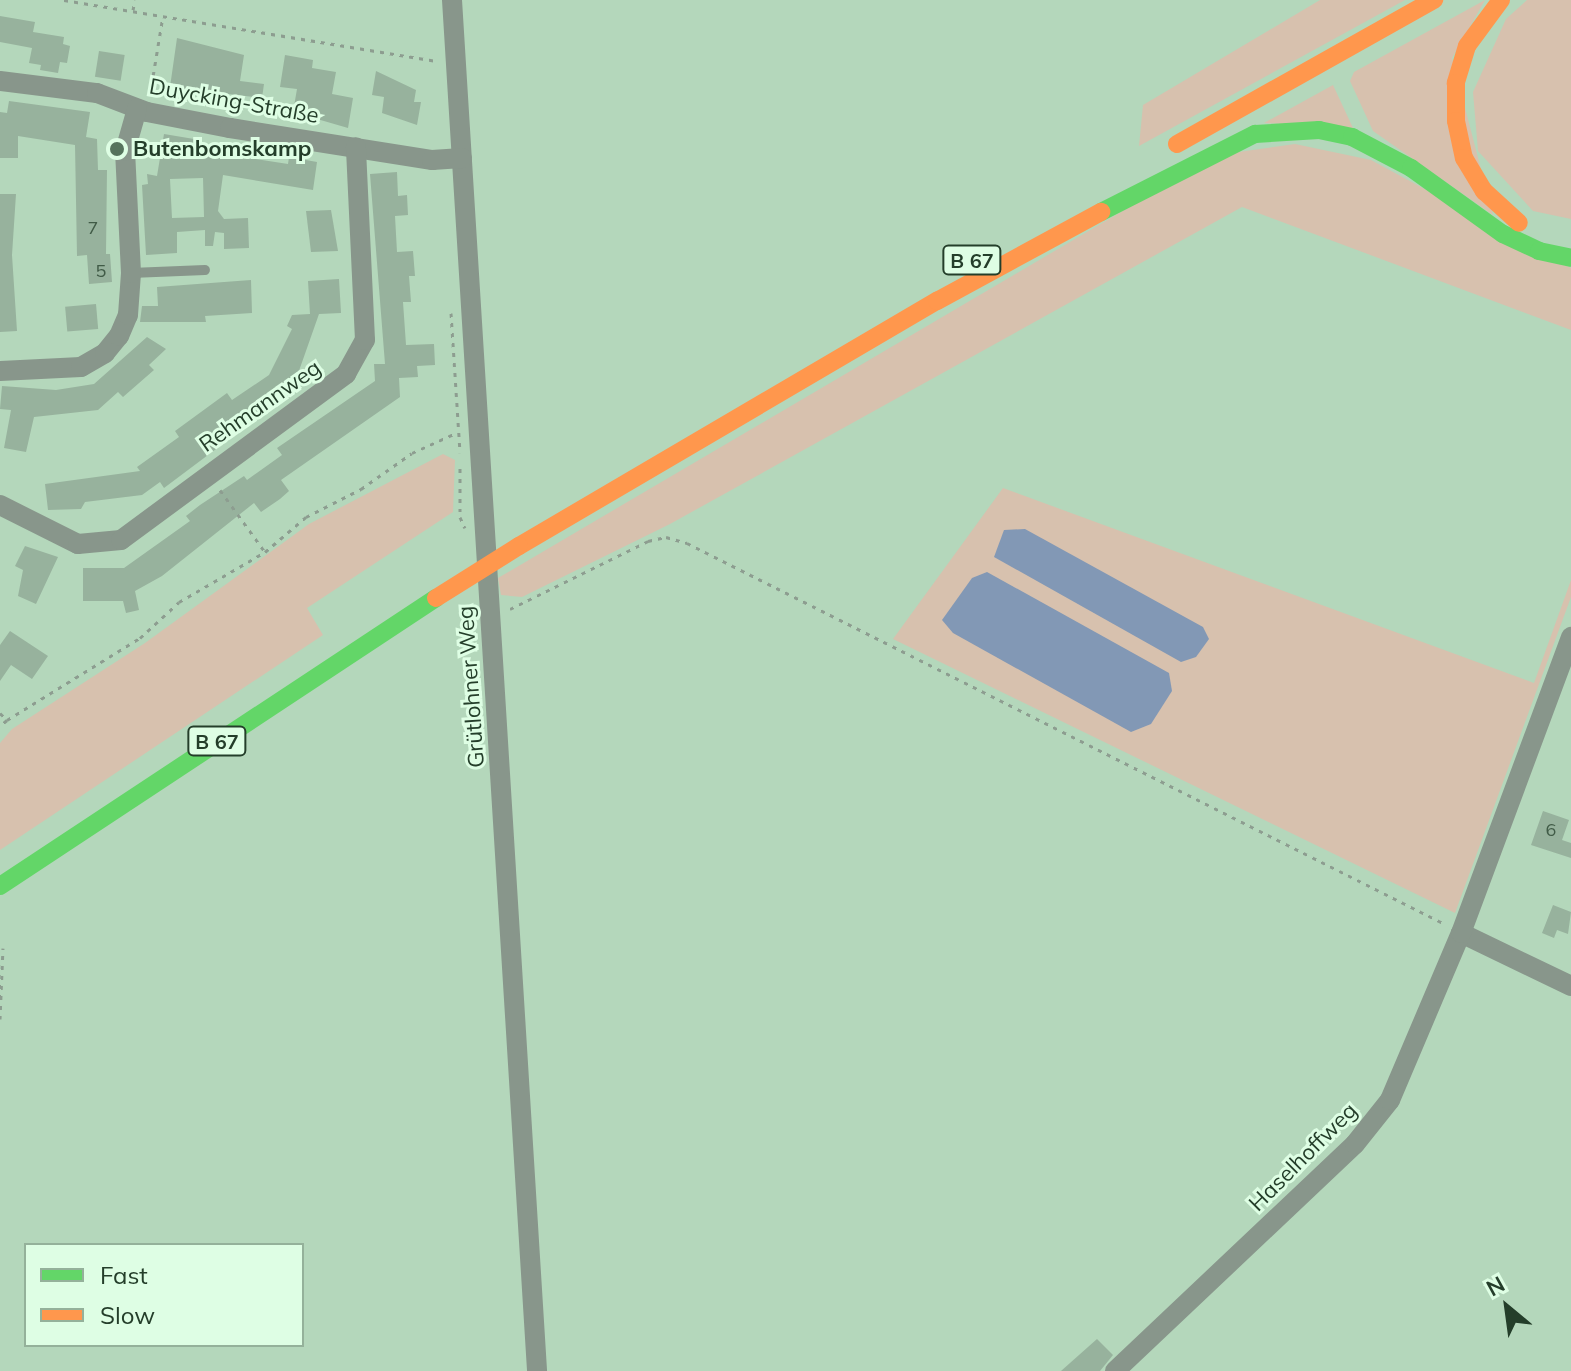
<!DOCTYPE html>
<html>
<head>
<meta charset="utf-8">
<style>
	body { margin:0 }
	#map { position:relative; width:1571px; height:1371px; overflow:hidden; background:#b4d7bb; font-family:Mulish,sans-serif }
	div>[style] { position:absolute }
	[style*='--x'] { left:calc(var(--x)*1px); top:calc(var(--y)*1px); width:calc(var(--w)*1px); rotate:calc(var(--a)*1deg) }
	.green>* { inset:0; background:#d7c1ae }
	.water>* { inset:0; background:#8298b5 }
	.building>* { inset:0; background:#97b29d; transform-origin:0 0 }
	.path>* { height:3px; margin-top:-1.5px; transform-origin:0; background:repeating-linear-gradient(90deg,#8d9d90 0 4px,transparent 0 10px) }
	.lane>* { height:10px; margin:-5px; padding:0 5px; transform-origin:5px; border-radius:5px; background:#88968b }
	.street>* { height:20px; margin:-10px; padding:0 10px; transform-origin:10px; border-radius:10px; background:#88968b }
	.fast>* { height:18px; margin:-9px; padding:0 9px; transform-origin:9px; border-radius:9px; background:#63d668 }
	.slow>* { height:18px; margin:-9px; padding:0 9px; transform-origin:9px; border-radius:9px; background:#ff974d }
	.slow-bridge>* { height:18px; margin:-9px; padding:0 9px; transform-origin:9px; border-radius:9px; background:#ff974d }
	.dots>* { width:22px; height:22px; translate:-50% -50%; box-sizing:border-box; border:4px solid #defee4; border-radius:50% }
	span { translate:-50% -50%; white-space:nowrap; text-align:center; line-height:1.15; -webkit-text-stroke:6px #defee4; paint-order:stroke }
	.number-label { font-size:18px; color:#415b47 }
	.number-label span { -webkit-text-stroke-width:0 }
	.shield-label span { padding:2px 6px; background:#defee4; border:2px solid; border-radius:6px; -webkit-text-stroke-width:0 }
	.shield-label { font-size:20px; color:#243e2a; font-weight:700 }
	.street-label { font-size:22px; color:#243e2a }
	.poi-label { font-size:22px; color:#243e2a; font-weight:700 }
	.left { translate:0 -50%; text-align:left }
	.legend { position:absolute; left:24px; top:1243px; width:280px; height:104px; box-sizing:border-box; background:#defee4; border:2px solid #94b19a; margin:0; padding:10px 14px; list-style:none; font-size:24px; color:#243e2a }
	.legend li { display:flex; align-items:center; gap:16px; height:40px }
	.legend b { width:40px; border:2px solid #94b19a }
	.north { position:absolute; left:1467px; top:1267px; width:80px; height:80px; -webkit-text-stroke:6px #defee4; paint-order:stroke; rotate:331deg; font-size:22px; font-weight:700; line-height:32px; text-align:center; color:#243e2a }
	.north::after { content:''; display:block; margin:auto; width:28px; height:36px; background:#243e2a; clip-path:polygon(50% 0,100% 100%,50% 72%,0 100%) }
</style>
</head>
<body>
<div id="map">
	<div class="green">
		<div style="clip-path:polygon(1320px 0,1405px 0,1139px 146px,1143px 105px)"></div>
		<div style="clip-path:polygon(1485px 0,1452px 58px,1493px 215px,1373px 131px,1350px 81px,1354px 72px)"></div>
		<div style="clip-path:polygon(1527px 0,1571px 0,1571px 219px,1533px 211px,1478px 151px,1473px 92px,1506px 19px)"></div>
		<div style="clip-path:polygon(1333px 85px,1353px 128px,1264px 123px)"></div>
		<div style="clip-path:polygon(1295px 144px,1371px 160px,1571px 268px,1571px 330px,1242px 207px,670px 524px,522px 597px,501px 595px,498px 578px,1218px 155px)"></div>
		<div style="clip-path:polygon(443px 454px,455px 460px,453px 512px,307px 608px,323px 635px,0 850px,0 743px,12px 729px,145px 643px,309px 524px)"></div>
		<div style="clip-path:polygon(1003px 488px,1534px 683px,1571px 580px,1571px 597px,1455px 913px,893px 639px)"></div>
	</div>
	<div class="water">
		<div style="clip-path:polygon(1025px 529px,1203px 627px,1209px 639px,1196px 657px,1181px 662px,994px 557px,1004px 530px)"></div>
		<div style="clip-path:polygon(987px 572px,1169px 673px,1172px 691px,1151px 724px,1131px 732px,953px 633px,942px 620px,972px 578px)"></div>
	</div>
	<div class="building">
		<div style="clip-path:polygon(0 16px,35px 22px,33px 32px,64px 37px,63px 44px,70px 46px,67px 63px,60px 62px,58px 73px,40px 70px,41px 65px,29px 63px,32px 48px,0 42px)"></div>
		<div style="clip-path:polygon(177px 38px,244px 55px,240px 81px,264px 84px,262px 98px,170px 87px)"></div>
		<div style="left:99px;top:51px;width:26px;height:26px;rotate:9deg"></div>
		<div style="clip-path:polygon(285px 55px,313px 60px,312px 68px,336px 72px,332px 94px,353px 98px,348px 128px,293px 112px,297px 89px,280px 87px)"></div>
		<div style="clip-path:polygon(376px 71px,416px 90px,414px 102px,421px 102px,417px 125px,382px 113px,384px 97px,372px 95px)"></div>
		<div style="clip-path:polygon(9px 101px,90px 112px,86px 137px,97px 139px,98px 170px,107px 170px,106px 254px,110px 254px,112px 282px,89px 284px,87px 255px,77px 256px,75px 145px,18px 136px,18px 158px,0 158px,0 112px,7px 113px)"></div>
		<div style="clip-path:polygon(evenodd,164px 134px,194px 139px,193px 146px,251px 148px,250px 158px,288px 164px,289px 157px,317px 162px,313px 190px,223px 175px,218px 211px,224px 219px,248px 218px,249px 248px,224px 249px,224px 233px,215px 232px,213px 246px,205px 246px,205px 230px,177px 232px,177px 253px,146px 255px,142px 185px,148px 184px,147px 174px,157px 176px,164px 134px,203px 178px,204px 217px,172px 218px,170px 179px,203px 178px)"></div>
		<div style="clip-path:polygon(397px 172px,398px 196px,407px 195px,408px 215px,395px 216px,397px 252px,413px 251px,415px 276px,409px 276px,411px 302px,403px 302px,406px 345px,434px 344px,435px 365px,417px 366px,418px 377px,399px 378px,400px 397px,281px 480px,289px 491px,280px 499px,261px 512px,254px 503px,162px 576px,135px 591px,139px 610px,126px 613px,123px 601px,83px 601px,83px 568px,124px 568px,190px 521px,186px 516px,200px 505px,244px 476px,247px 480px,282px 455px,277px 448px,375px 381px,374px 364px,385px 364px,370px 174px)"></div>
		<div style="clip-path:polygon(0 194px,16px 194px,12px 255px,17px 331px,0 332px)"></div>
		<div style="clip-path:polygon(331px 210px,338px 251px,311px 252px,306px 211px)"></div>
		<div style="clip-path:polygon(339px 279px,341px 313px,319px 314px,294px 385px,264px 413px,164px 488px,160px 482px,142px 495px,85px 502px,81px 509px,48px 510px,45px 484px,140px 471px,137px 467px,179px 437px,175px 431px,227px 393px,232px 400px,269px 375px,292px 329px,287px 326px,292px 315px,310px 314px,308px 281px)"></div>
		<div style="clip-path:polygon(251px 280px,252px 313px,205px 316px,206px 322px,140px 322px,142px 306px,158px 306px,157px 287px)"></div>
		<div style="left:96px;top:304px;width:25px;height:31px;rotate:85deg"></div>
		<div style="clip-path:polygon(147px 337px,166px 349px,149px 365px,154px 370px,123px 397px,118px 392px,98px 410px,34px 417px,26px 452px,4px 448px,11px 410px,0 409px,2px 386px,56px 390px,94px 384px)"></div>
		<div style="clip-path:polygon(25px 546px,58px 557px,36px 604px,18px 596px,23px 570px,15px 566px)"></div>
		<div style="clip-path:polygon(10px 631px,48px 656px,32px 679px,11px 665px,0 681px,0 645px)"></div>
		<div style="clip-path:polygon(1543px 811px,1569px 820px,1562px 840px,1571px 843px,1571px 858px,1531px 845px)"></div>
		<div style="clip-path:polygon(1553px 905px,1571px 912px,1568px 934px,1557px 930px,1554px 938px,1542px 933px)"></div>
		<div style="clip-path:polygon(1097px 1339px,1113px 1355px,1100px 1371px,1061px 1371px)"></div>
	</div>
	<div class="path">
		<div style="--x:64;--y:0;--w:376;--a:9.3"></div>
		<div style="--x:133;--y:10;--w:10;--a:-79"></div>
		<div style="--x:150;--y:95;--w:80;--a:-80.7"></div>
		<div style="--x:451;--y:313;--w:140;--a:86.3"></div>
		<div style="--x:460;--y:468;--w:49;--a:90"></div>
		<div style="--x:460;--y:517;--w:12;--a:66"></div>
		<div style="--x:220;--y:490;--w:77;--a:54"></div>
		<div style="--x:510;--y:609;--w:154;--a:-26.2"></div>
		<div style="--x:648;--y:541;--w:18;--a:-13"></div>
		<div style="--x:666;--y:537;--w:22;--a:16"></div>
		<div style="--x:687;--y:543;--w:846;--a:26.69"></div>
		<div style="--x:0;--y:713;--w:10;--a:45"></div>
		<div style="--x:7;--y:720;--w:9;--a:139"></div>
		<div style="--x:7;--y:720;--w:156;--a:-31.7"></div>
		<div style="--x:140;--y:638;--w:53;--a:-42.7"></div>
		<div style="--x:179;--y:602;--w:99;--a:-30.2"></div>
		<div style="--x:265;--y:552;--w:54;--a:-40.5"></div>
		<div style="--x:306;--y:517;--w:62;--a:-27"></div>
		<div style="--x:361;--y:489;--w:62;--a:-35.2"></div>
		<div style="--x:412;--y:453;--w:48;--a:-24.4"></div>
		<div style="--x:0;--y:1019;--w:71;--a:-87.6"></div>
	</div>
	<div class="lane">
		<div style="--x:131;--y:273;--w:74;--a:-2.3"></div>
	</div>
	<div class="street">
		<div style="--x:452;--y:0;--w:1374;--a:86.45"></div>
		<div style="--x:0;--y:81;--w:98;--a:7.1"></div>
		<div style="--x:97;--y:93;--w:53;--a:20.8"></div>
		<div style="--x:147;--y:112;--w:85;--a:10.9"></div>
		<div style="--x:230;--y:128;--w:205;--a:9"></div>
		<div style="--x:432;--y:160;--w:30;--a:-4"></div>
		<div style="--x:0;--y:371;--w:81;--a:-2.8"></div>
		<div style="--x:81;--y:367;--w:28;--a:-30"></div>
		<div style="--x:105;--y:353;--w:22;--a:-51"></div>
		<div style="--x:119;--y:336;--w:23;--a:-67"></div>
		<div style="--x:128;--y:315;--w:42;--a:-85.9"></div>
		<div style="--x:131;--y:273;--w:122;--a:-92.8"></div>
		<div style="--x:125;--y:151;--w:44;--a:-74.1"></div>
		<div style="--x:0;--y:505;--w:87;--a:26.6"></div>
		<div style="--x:78;--y:544;--w:43;--a:-5.3"></div>
		<div style="--x:121;--y:540;--w:280;--a:-36.4"></div>
		<div style="--x:346;--y:374;--w:39;--a:-61"></div>
		<div style="--x:365;--y:340;--w:193;--a:-92.7"></div>
		<div style="--x:1461;--y:933;--w:122;--a:25.7"></div>
		<div style="--x:1115;--y:1371;--w:330;--a:-43.4"></div>
		<div style="--x:1355;--y:1144;--w:56;--a:-51.5"></div>
		<div style="--x:1390;--y:1100;--w:181;--a:-67"></div>
		<div style="--x:1461;--y:933;--w:316;--a:-69.6"></div>
	</div>
	<div class="fast">
		<div style="--x:1101;--y:212;--w:173;--a:-26.9"></div>
		<div style="--x:1255;--y:134;--w:64;--a:-3.6"></div>
		<div style="--x:1319;--y:130;--w:34;--a:12"></div>
		<div style="--x:1352;--y:137;--w:67;--a:27.7"></div>
		<div style="--x:1411;--y:168;--w:113;--a:35.7"></div>
		<div style="--x:1503;--y:234;--w:40;--a:25"></div>
		<div style="--x:1539;--y:251;--w:33;--a:12"></div>
		<div style="--x:0;--y:886;--w:523;--a:-33.45"></div>
	</div>
	<div class="slow">
		<div style="--x:1501;--y:0;--w:57;--a:126.5"></div>
		<div style="--x:1467;--y:46;--w:39;--a:107"></div>
		<div style="--x:1456;--y:83;--w:38;--a:90"></div>
		<div style="--x:1456;--y:121;--w:38;--a:78"></div>
		<div style="--x:1464;--y:158;--w:39;--a:59"></div>
		<div style="--x:1484;--y:191;--w:47;--a:42.4"></div>
		<div style="--x:1177;--y:144;--w:295;--a:-29.3"></div>
		<div style="--x:519;--y:546;--w:485;--a:-30.4"></div>
		<div style="--x:937;--y:301;--w:187;--a:-28.5"></div>
	</div>
	<div class="slow-bridge">
		<div style="--x:436;--y:598;--w:98;--a:-32.1"></div>
	</div>
	<div class="dots">
		<div style="left:117px;top:149px;background:#56745d"></div>
	</div>
	<div class="number-label">
		<span style="left:93px;top:228px">7</span>
		<span style="left:101px;top:271px">5</span>
		<span style="left:1551px;top:830px">6</span>
	</div>
	<div class="shield-label">
		<span style="left:972px;top:260px">B 67</span>
		<span style="left:217px;top:741px">B 67</span>
	</div>
	<div class="street-label">
		<span style="left:234px;top:101px;rotate:10deg">Duycking-Straße</span>
		<span style="left:260px;top:406px;rotate:-35deg">Rehmannweg</span>
		<span style="left:471px;top:687px;rotate:-94deg">Grütlohner Weg</span>
		<span style="left:1303px;top:1157px;rotate:-45deg">Haselhoffweg</span>
	</div>
	<div class="poi-label">
		<span class="left" style="left:133px;top:149px">Butenbomskamp</span>
	</div>
	<ul class="legend">
	<li><b style="height:10px;background:#63d668"></b>Fast</li>
	<li><b style="height:10px;background:#ff974d"></b>Slow</li>
	</ul>
	<div class="north">N</div>
</div>
</body>
</html>
